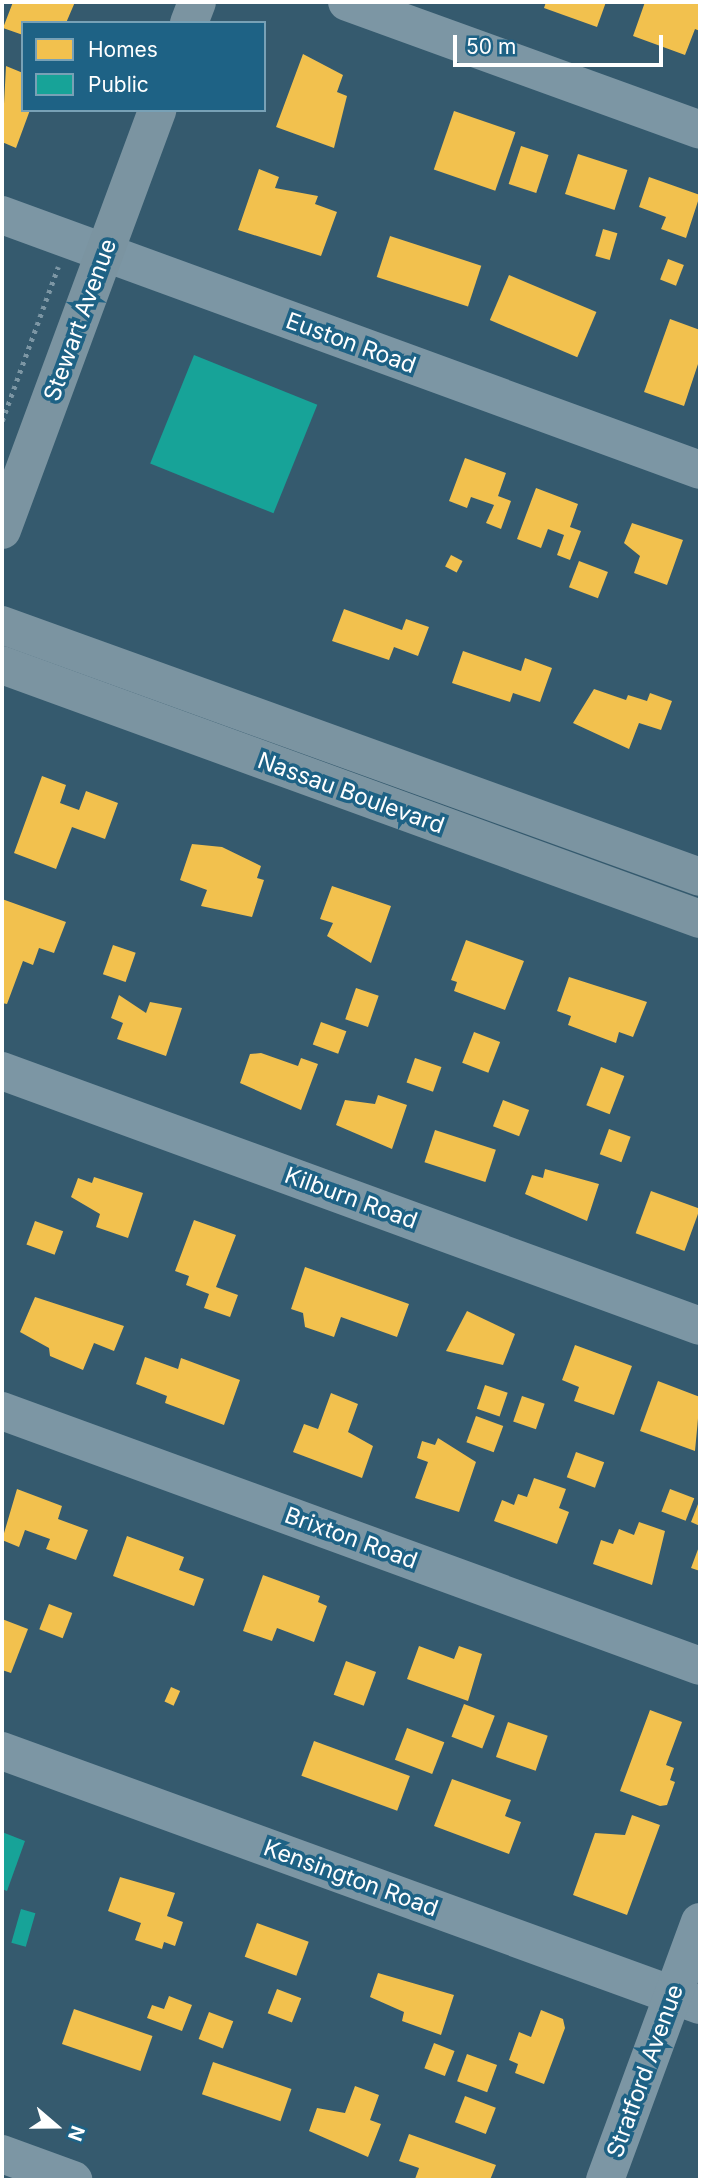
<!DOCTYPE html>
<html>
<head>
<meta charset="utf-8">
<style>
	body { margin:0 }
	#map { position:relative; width:702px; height:2182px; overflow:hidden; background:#355a6e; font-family:Inter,sans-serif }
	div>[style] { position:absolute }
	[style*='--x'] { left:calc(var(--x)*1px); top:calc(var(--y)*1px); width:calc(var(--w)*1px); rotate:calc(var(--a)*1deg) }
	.homes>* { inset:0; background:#f2c14e; transform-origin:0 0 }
	.public>* { inset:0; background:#17a398; transform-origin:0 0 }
	.path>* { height:4.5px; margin-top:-2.25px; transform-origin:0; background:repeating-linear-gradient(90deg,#7c96a4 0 3.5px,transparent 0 8.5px) }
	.minor>* { height:38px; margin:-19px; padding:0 19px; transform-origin:19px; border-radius:19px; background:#7c96a4 }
	.major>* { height:38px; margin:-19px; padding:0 19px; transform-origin:19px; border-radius:19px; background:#7b94a1 }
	span { translate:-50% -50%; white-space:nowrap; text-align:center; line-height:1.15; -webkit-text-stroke:7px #1e6285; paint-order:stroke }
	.street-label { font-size:23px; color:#fff }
	.frame { position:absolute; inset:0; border:4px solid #fff; pointer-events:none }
	.legend { position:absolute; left:21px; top:21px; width:245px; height:91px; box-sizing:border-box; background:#1e6285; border:2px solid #78a1b6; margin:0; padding:9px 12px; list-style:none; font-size:21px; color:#fff }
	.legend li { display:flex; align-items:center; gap:14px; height:35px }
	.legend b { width:35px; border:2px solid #78a1b6 }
	.north { position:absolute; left:21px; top:2091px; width:70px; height:70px; -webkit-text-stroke:5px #1e6285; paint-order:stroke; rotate:110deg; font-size:19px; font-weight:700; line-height:28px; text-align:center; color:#fff }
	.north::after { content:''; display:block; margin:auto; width:24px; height:32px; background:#fff; clip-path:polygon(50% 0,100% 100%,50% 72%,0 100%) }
	.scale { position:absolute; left:453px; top:35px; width:210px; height:32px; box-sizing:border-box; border:4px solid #fff; border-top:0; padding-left:9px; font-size:21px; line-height:24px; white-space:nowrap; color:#fff; -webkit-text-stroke:5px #1e6285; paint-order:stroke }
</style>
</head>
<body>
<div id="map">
	<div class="homes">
		<div style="clip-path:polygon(13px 2px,75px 2px,66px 23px,23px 23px,23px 35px,3px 28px)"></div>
		<div style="clip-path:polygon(546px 2px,606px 2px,597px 27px,544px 8px)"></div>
		<div style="clip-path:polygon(645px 2px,700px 2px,700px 31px,695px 29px,685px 55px,633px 36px)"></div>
		<div style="clip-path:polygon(303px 54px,343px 75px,337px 92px,347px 96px,334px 148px,276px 127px)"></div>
		<div style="clip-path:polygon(6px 66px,23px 73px,23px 110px,30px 110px,16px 148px,2px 142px)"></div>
		<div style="left:454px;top:111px;width:65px;height:62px;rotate:19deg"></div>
		<div style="left:521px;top:146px;width:29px;height:40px;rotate:18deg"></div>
		<div style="left:578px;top:154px;width:52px;height:42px;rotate:18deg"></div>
		<div style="clip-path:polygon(259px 169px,279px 177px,275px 188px,318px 196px,315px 204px,337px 212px,321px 256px,238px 230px)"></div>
		<div style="clip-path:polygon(649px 177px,700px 195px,686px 238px,661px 229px,666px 217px,639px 207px)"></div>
		<div style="left:603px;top:229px;width:15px;height:28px;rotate:16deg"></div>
		<div style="left:390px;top:236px;width:96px;height:43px;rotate:18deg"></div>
		<div style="left:668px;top:259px;width:17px;height:22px;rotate:21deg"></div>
		<div style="left:509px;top:275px;width:95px;height:49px;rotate:23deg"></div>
		<div style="clip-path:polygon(670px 319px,700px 330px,700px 358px,684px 406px,644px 392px)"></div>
		<div style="clip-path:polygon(465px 458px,506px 473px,498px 496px,511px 501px,501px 529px,486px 523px,494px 505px,471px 497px,467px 508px,449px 501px)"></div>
		<div style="clip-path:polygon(536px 488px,578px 504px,570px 527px,581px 531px,570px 560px,557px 555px,564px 535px,548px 529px,541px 548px,517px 539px)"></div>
		<div style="clip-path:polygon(632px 523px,683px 540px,667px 585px,634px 573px,640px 556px,624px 543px)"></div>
		<div style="left:451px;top:555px;width:13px;height:13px;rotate:27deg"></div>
		<div style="left:579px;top:561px;width:31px;height:28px;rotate:21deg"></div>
		<div style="clip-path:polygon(344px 609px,402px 630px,406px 619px,429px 627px,418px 656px,394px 647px,389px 660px,332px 641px)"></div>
		<div style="clip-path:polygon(463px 651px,521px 671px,525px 658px,552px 668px,540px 702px,513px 693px,510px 702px,452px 683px)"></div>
		<div style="clip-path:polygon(594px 689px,626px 700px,628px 695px,647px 701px,650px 693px,672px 701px,661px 730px,639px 723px,629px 749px,573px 723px)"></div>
		<div style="clip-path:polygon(42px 776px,66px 785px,60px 803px,79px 810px,86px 791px,118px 803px,105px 839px,72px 827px,56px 869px,14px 853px)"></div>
		<div style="clip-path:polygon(192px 844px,222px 847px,261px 866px,257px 878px,264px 880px,252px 917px,201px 906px,207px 890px,180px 880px)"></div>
		<div style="clip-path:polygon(332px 886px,391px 906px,371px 963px,327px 936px,333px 923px,320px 919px)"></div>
		<div style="clip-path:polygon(2px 899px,66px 922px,54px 953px,39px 948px,33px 965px,23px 961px,7px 1004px,2px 1003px)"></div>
		<div style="clip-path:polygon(466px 940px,524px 961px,505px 1010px,454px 991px,457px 982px,451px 980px)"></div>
		<div style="left:113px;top:945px;width:24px;height:31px;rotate:19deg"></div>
		<div style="clip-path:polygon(569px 977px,647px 1002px,633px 1037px,619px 1032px,616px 1043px,568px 1025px,571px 1016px,557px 1011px)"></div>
		<div style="left:356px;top:988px;width:24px;height:33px;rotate:19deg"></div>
		<div style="clip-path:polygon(119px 995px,146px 1013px,150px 1002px,182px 1008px,166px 1056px,117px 1039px,123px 1023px,111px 1018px)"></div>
		<div style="left:321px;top:1022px;width:27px;height:24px;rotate:20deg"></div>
		<div style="left:474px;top:1032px;width:28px;height:33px;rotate:21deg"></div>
		<div style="clip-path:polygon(261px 1053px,298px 1066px,301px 1058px,318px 1064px,301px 1110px,240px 1083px,250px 1054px)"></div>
		<div style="left:415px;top:1058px;width:28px;height:26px;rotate:19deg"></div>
		<div style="left:601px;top:1067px;width:25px;height:41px;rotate:21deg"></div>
		<div style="clip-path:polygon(378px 1095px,407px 1105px,392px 1149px,336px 1125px,345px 1100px,375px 1104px)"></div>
		<div style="left:503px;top:1100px;width:28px;height:28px;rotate:21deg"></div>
		<div style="left:609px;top:1129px;width:23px;height:27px;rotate:20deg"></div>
		<div style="left:435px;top:1130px;width:64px;height:34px;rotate:18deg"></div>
		<div style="clip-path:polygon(545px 1169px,599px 1184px,587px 1221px,525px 1194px,532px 1175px,543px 1178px)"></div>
		<div style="clip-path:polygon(94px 1177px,143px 1193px,128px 1238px,96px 1227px,100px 1214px,71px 1197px,78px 1178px,92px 1183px)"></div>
		<div style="left:651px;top:1191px;width:52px;height:45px;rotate:20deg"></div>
		<div style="clip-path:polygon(194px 1220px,236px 1235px,216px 1287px,238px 1295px,230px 1317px,204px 1308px,209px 1294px,186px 1285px,189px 1276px,175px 1271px)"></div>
		<div style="left:35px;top:1221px;width:30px;height:25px;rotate:20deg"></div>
		<div style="clip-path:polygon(305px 1267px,409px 1304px,397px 1337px,341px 1317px,334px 1337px,305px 1327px,303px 1313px,291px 1309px)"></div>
		<div style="clip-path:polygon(35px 1297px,124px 1326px,114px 1351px,94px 1343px,83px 1370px,50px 1356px,49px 1348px,20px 1332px)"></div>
		<div style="clip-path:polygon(467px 1311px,515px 1334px,503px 1365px,446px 1351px)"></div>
		<div style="clip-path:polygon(575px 1345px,632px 1366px,614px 1415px,574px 1401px,579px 1387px,562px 1380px)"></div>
		<div style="clip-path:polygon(145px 1357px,178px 1369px,181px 1358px,240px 1380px,224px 1425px,165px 1403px,167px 1396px,136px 1384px)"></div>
		<div style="clip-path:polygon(658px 1381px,700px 1397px,695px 1451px,640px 1431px)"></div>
		<div style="left:485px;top:1385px;width:24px;height:25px;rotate:19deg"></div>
		<div style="clip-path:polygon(331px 1393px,358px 1404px,348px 1432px,373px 1446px,362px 1478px,293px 1452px,304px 1424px,318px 1429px)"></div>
		<div style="left:522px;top:1396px;width:24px;height:27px;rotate:19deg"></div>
		<div style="left:476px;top:1416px;width:29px;height:28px;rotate:20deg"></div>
		<div style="clip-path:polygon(438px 1438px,476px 1462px,459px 1512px,415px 1498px,428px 1462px,417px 1458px,422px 1441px,435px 1445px)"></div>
		<div style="left:576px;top:1452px;width:30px;height:27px;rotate:20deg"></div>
		<div style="clip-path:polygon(534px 1478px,566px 1489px,559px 1508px,569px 1512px,557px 1544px,494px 1521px,502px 1500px,514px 1505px,518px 1494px,527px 1497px)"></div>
		<div style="clip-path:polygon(17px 1489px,62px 1506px,58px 1519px,88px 1530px,76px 1560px,46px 1549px,50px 1539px,25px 1530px,19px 1547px,2px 1540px)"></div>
		<div style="left:670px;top:1489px;width:26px;height:24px;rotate:21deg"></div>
		<div style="clip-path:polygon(700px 1499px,700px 1526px,691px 1522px)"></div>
		<div style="clip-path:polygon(639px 1522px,665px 1531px,652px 1585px,593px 1564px,601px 1540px,613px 1544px,619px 1529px,634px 1535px)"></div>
		<div style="clip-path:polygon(127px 1536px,184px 1557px,179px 1570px,204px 1579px,194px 1606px,113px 1576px)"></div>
		<div style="clip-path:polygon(700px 1544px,700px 1571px,691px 1568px)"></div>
		<div style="clip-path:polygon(263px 1575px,320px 1596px,318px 1602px,327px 1606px,314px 1642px,277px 1628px,272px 1641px,243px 1631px)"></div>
		<div style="left:49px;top:1604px;width:25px;height:27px;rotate:21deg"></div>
		<div style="clip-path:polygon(2px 1619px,28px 1629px,11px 1673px,2px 1670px)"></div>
		<div style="clip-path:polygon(419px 1646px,454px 1659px,459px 1646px,482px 1654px,468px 1701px,407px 1679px)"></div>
		<div style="left:346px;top:1661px;width:32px;height:36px;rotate:20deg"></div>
		<div style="left:171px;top:1687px;width:10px;height:16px;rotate:24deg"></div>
		<div style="left:464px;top:1704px;width:33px;height:35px;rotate:21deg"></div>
		<div style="clip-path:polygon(650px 1710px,682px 1722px,666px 1765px,674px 1768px,670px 1780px,675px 1782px,667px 1805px,660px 1806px,620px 1791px)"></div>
		<div style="left:508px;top:1722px;width:42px;height:37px;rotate:19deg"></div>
		<div style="left:407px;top:1728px;width:40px;height:34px;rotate:21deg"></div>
		<div style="left:314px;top:1741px;width:102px;height:37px;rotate:20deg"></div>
		<div style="clip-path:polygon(452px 1779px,511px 1800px,505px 1816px,521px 1822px,509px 1854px,434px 1826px)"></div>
		<div style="clip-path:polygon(632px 1815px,660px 1825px,627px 1915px,573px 1895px,595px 1833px,625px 1835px)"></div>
		<div style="clip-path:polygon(120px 1877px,175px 1893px,167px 1916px,183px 1922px,175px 1946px,164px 1942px,162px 1949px,135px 1940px,141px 1923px,108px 1911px)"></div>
		<div style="left:257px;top:1923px;width:55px;height:36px;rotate:20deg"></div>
		<div style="clip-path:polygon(378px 1973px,454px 1995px,441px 2035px,402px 2021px,404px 2012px,370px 1997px)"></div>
		<div style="left:277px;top:1989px;width:26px;height:26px;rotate:21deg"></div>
		<div style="clip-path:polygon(169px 1996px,192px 2005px,182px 2031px,147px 2018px,152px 2005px,164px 2009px)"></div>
		<div style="left:74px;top:2009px;width:83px;height:37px;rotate:19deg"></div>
		<div style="clip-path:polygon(541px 2010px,563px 2019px,565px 2028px,544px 2084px,515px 2073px,518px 2064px,509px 2060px,519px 2032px,531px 2037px)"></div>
		<div style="left:209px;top:2012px;width:26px;height:29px;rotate:21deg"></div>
		<div style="left:434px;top:2043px;width:22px;height:27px;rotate:21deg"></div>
		<div style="left:467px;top:2054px;width:32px;height:29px;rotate:20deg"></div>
		<div style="left:213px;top:2062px;width:83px;height:34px;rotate:19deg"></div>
		<div style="clip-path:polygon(355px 2086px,379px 2095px,370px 2120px,381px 2124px,368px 2157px,309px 2131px,317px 2108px,345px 2113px)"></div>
		<div style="left:465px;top:2096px;width:33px;height:28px;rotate:21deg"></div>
		<div style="clip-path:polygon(409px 2134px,496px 2165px,490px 2180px,415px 2179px,419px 2168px,399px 2161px)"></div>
	</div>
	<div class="public">
		<div style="left:194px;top:355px;width:133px;height:117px;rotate:22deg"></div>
		<div style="clip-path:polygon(2px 1832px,25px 1841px,7px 1891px,2px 1889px)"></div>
		<div style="left:21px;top:1909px;width:15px;height:35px;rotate:16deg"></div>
	</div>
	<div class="path">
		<div style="--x:2;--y:421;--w:164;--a:-70"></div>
	</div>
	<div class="minor">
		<div style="--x:347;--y:2;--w:375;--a:19.9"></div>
		<div style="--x:2;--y:215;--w:743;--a:20.07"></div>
		<div style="--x:2;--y:1071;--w:743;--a:20.07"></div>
		<div style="--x:2;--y:1411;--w:743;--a:20.07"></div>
		<div style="--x:2;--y:1751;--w:743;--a:20"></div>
		<div style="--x:2;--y:2154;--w:76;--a:20.1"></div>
		<div style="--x:605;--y:2180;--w:275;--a:-69.8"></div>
	</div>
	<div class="major">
		<div style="--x:189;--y:23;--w:22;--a:-69"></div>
		<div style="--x:2;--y:530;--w:448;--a:-69.7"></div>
		<div style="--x:2;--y:625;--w:742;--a:19.85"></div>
		<div style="--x:2;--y:665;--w:743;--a:20"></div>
	</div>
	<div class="street-label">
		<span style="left:80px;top:320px;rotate:-70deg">Stewart Avenue</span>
		<span style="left:351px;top:343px;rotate:20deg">Euston Road</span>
		<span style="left:351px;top:793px;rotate:20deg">Nassau Boulevard</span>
		<span style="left:351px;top:1198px;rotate:20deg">Kilburn Road</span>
		<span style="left:351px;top:1538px;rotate:20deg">Brixton Road</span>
		<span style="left:351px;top:1878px;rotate:20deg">Kensington Road</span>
		<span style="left:645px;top:2071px;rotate:-70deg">Stratford Avenue</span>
	</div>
	<div class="frame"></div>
	<ul class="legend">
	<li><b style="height:19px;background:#f2c14e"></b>Homes</li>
	<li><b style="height:19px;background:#17a398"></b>Public</li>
	</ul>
	<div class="north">N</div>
	<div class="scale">50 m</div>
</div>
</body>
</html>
